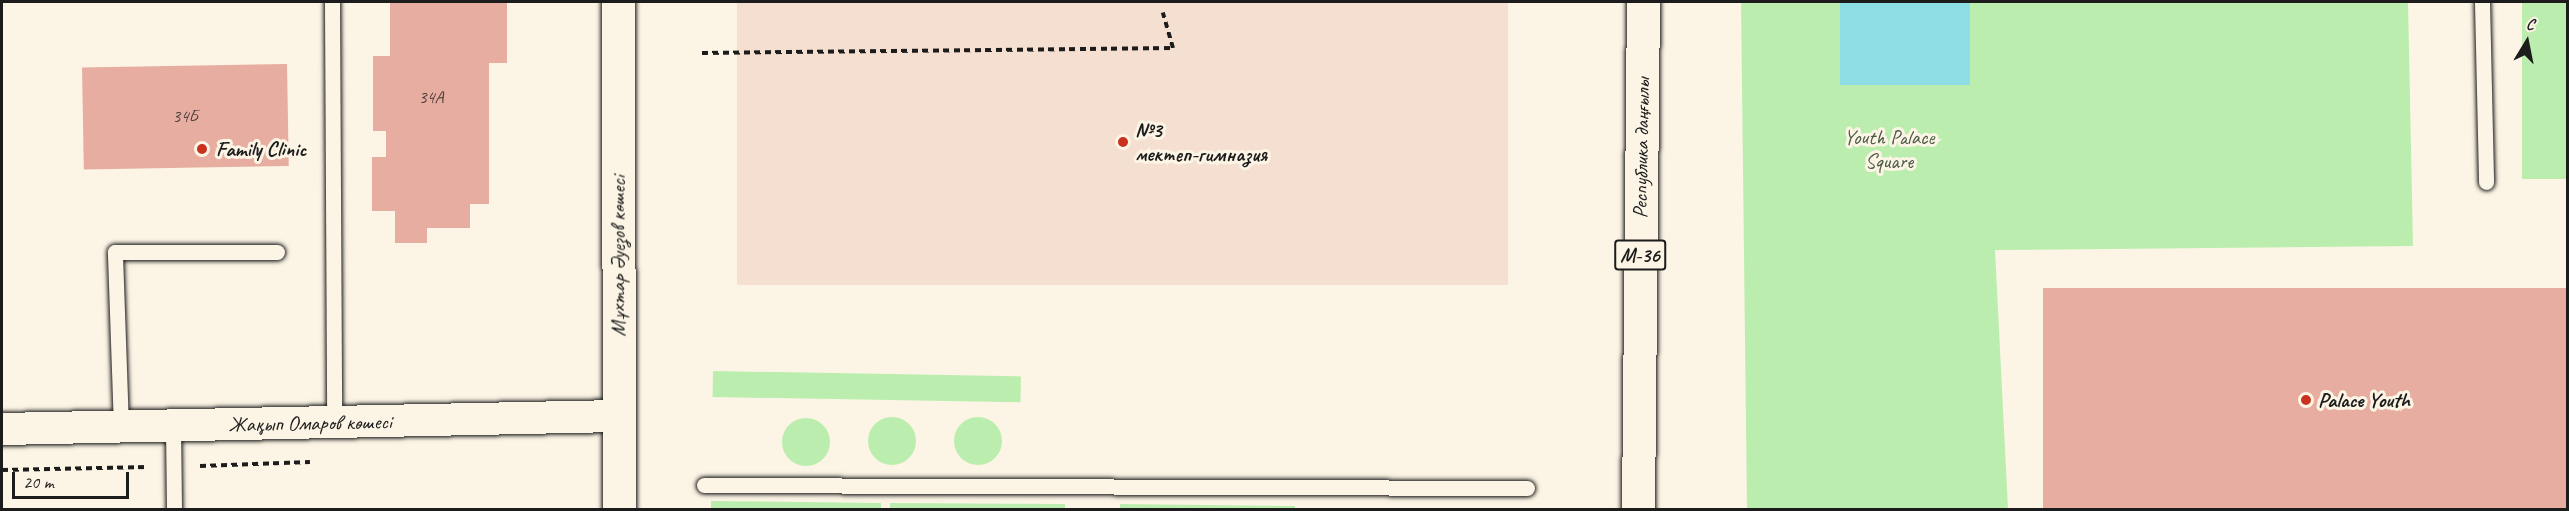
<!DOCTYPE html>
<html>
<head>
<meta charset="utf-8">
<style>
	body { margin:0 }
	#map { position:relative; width:2569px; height:511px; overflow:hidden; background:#fcf5e5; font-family:Caveat,sans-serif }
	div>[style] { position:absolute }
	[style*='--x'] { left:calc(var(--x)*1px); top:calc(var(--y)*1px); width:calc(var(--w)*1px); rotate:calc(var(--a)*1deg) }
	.built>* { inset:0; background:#f5dfd0; transform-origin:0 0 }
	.green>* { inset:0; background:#bbeeae; transform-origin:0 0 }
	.round { border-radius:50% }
	.water>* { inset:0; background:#8ddee5; transform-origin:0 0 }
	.building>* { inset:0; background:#e6ada0; transform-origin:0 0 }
	.path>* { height:4px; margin-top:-2px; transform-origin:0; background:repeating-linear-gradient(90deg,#1c1c1c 0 6px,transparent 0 10.5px) }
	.roads { filter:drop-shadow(0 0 2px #1c1c1c) drop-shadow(0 0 2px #1c1c1c) }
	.lane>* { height:15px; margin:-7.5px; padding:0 7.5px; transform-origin:7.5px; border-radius:7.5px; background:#fcf5e5 }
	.street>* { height:32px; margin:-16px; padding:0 16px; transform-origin:16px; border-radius:16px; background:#fcf5e5 }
	.secondary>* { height:33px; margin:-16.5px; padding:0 16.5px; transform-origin:16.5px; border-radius:16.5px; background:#fcf5e5 }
	.primary>* { height:33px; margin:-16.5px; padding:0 16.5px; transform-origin:16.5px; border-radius:16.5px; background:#fcf5e5 }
	.dots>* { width:16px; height:16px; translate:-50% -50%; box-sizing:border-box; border:3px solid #fcf5e5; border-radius:50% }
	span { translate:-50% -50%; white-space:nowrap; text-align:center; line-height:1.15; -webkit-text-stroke:6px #fcf5e5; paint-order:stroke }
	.number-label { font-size:18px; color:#4e403d }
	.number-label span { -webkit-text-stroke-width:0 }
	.shield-label span { padding:2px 4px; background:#fcf5e5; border:2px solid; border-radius:4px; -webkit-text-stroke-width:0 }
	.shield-label { font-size:20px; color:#1c1c1c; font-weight:700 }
	.poi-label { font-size:21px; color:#1c1c1c; font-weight:700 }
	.left { translate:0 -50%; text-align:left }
	.park-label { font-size:21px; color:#4c5b48 }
	.street-label { font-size:21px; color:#1c1c1c }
	.frame { position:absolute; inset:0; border:3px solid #1c1c1c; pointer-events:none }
	.north { position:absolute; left:2497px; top:12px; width:60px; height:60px; -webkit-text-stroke:4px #fcf5e5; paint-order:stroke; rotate:10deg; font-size:16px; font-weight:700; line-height:24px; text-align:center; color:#1c1c1c }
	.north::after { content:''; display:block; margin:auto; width:21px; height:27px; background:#1c1c1c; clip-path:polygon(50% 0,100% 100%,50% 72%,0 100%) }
	.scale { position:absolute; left:12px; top:472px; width:117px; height:27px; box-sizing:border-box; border:3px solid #1c1c1c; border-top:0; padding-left:8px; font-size:18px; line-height:21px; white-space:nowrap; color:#1c1c1c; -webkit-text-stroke:4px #fcf5e5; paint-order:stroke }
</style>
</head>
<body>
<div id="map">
	<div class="built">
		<div style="left:737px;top:2px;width:771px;height:283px"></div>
	</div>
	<div class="green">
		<div style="clip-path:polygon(1741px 2px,2408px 2px,2413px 246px,1995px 250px,2008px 509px,1747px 509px)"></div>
		<div style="left:2522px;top:2px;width:45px;height:177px"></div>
		<div style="left:713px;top:371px;width:308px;height:26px;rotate:1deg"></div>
		<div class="round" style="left:954px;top:417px;width:48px;height:48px"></div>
		<div class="round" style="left:868px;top:417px;width:48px;height:48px"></div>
		<div class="round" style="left:782px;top:418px;width:48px;height:48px"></div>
		<div style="clip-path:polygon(711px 501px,881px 503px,881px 509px,711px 510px)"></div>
		<div style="clip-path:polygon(890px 503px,1065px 504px,1065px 509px,890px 510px)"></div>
		<div style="clip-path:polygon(1120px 504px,1295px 506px,1295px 509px,1120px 510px)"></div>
	</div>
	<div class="water">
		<div style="left:1840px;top:2px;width:130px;height:83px"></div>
	</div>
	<div class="building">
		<div style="clip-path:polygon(390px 2px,507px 2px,507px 63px,489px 63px,489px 204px,470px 204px,470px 228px,427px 228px,427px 243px,395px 243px,395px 211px,372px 211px,372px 157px,386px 157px,386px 131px,373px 131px,373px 56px,390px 56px)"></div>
		<div style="left:287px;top:64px;width:102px;height:205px;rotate:89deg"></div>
		<div style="left:2568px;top:288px;width:222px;height:525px;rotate:90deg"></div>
	</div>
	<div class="path">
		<div style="--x:702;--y:53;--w:471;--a:-0.6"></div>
		<div style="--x:1173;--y:48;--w:37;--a:-106"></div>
		<div style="--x:200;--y:466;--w:110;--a:-2.1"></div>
		<div style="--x:2;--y:470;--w:146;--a:-1.2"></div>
	</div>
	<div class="roads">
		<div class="lane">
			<div style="--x:332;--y:2;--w:420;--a:89.7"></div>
			<div style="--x:2482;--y:2;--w:180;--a:88.7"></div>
			<div style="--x:173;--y:426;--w:84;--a:89.3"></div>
			<div style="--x:121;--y:427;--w:175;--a:-92"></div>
			<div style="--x:115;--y:252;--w:162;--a:0"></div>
			<div style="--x:704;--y:485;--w:823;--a:0.21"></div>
		</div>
		<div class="street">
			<div style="--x:2;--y:429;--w:616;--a:-1.21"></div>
		</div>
		<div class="secondary">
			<div style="--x:618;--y:2;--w:508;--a:89.89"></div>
		</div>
		<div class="primary">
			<div style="--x:1638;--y:510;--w:508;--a:-89.44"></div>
		</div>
	</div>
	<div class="dots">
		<div style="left:1123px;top:142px;background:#c8321e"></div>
		<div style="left:202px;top:149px;background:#c8321e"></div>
		<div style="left:2306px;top:400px;background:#c8321e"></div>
	</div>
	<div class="number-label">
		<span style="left:431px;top:97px">34А</span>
		<span style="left:185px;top:116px">34Б</span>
	</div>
	<div class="shield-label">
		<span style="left:1640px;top:255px">M-36</span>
	</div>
	<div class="poi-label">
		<span class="left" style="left:1135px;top:142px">№3<br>мектеп-гимназия</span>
		<span class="left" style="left:216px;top:149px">Family Clinic</span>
		<span class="left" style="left:2318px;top:400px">Palace Youth</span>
	</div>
	<div class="park-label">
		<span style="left:1889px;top:149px">Youth Palace<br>Square</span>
	</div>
	<div class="street-label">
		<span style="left:1641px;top:148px;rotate:-89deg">Республика даңғылы</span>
		<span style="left:618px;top:256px;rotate:-90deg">Мұхтар Әуезов көшесі</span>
		<span style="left:310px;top:423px;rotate:-1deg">Жақып Омаров көшесі</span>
	</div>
	<div class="frame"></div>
	<div class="north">С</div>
	<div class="scale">20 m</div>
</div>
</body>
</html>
